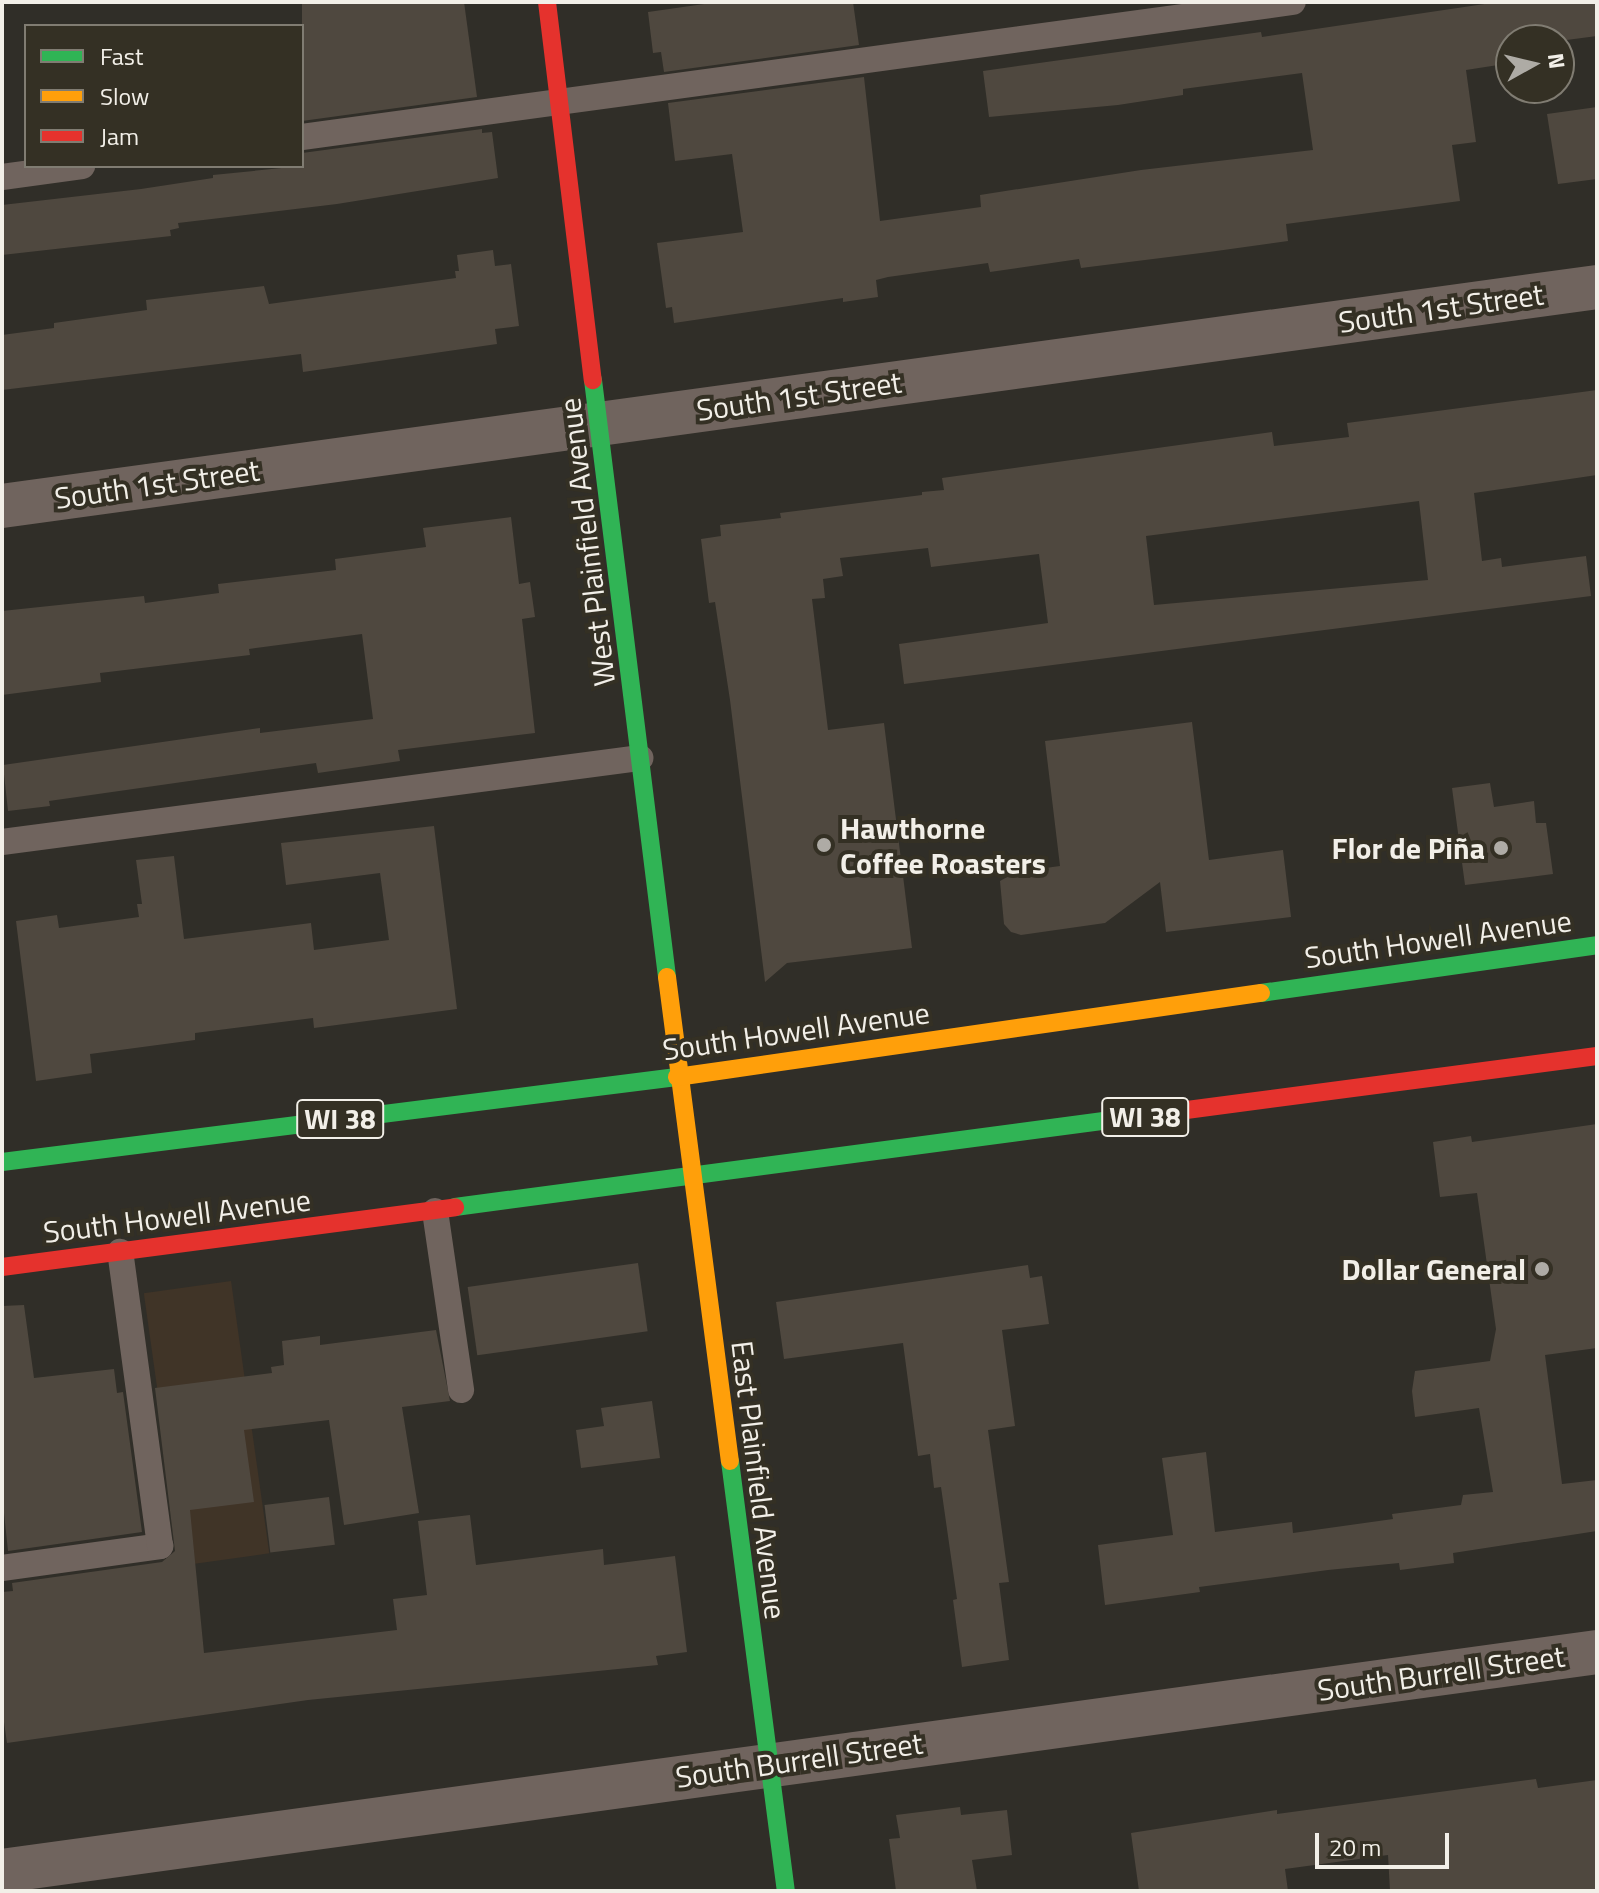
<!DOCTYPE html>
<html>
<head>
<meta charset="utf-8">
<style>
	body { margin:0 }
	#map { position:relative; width:1599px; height:1893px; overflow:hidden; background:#302e28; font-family:"Titillium Web",sans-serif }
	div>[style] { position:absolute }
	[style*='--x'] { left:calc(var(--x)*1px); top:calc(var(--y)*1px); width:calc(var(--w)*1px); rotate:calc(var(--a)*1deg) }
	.commercial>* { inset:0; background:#403427; transform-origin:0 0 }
	.building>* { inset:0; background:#4f483f; transform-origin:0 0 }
	.lane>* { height:26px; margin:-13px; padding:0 13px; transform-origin:13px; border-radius:13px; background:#70645e }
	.street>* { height:44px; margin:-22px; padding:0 22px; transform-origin:22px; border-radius:22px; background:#70645e }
	.fast>* { height:18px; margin:-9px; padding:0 9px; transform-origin:9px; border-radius:9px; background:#30b455 }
	.slow>* { height:18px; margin:-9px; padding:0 9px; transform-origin:9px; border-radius:9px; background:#ff9f0a }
	.jam>* { height:18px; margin:-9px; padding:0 9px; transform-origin:9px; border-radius:9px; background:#e5322d }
	.dots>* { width:22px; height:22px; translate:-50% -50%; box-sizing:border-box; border:4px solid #343024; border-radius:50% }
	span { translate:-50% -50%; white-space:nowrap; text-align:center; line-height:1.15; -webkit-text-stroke:8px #343024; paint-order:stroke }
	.shield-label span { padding:2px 6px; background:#343024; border:2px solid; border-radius:6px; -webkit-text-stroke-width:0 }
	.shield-label { font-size:28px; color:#f2efe8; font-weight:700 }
	.street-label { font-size:30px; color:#f2efe8 }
	.poi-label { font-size:30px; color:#f2efe8; font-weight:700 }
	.left { translate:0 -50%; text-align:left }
	.right { translate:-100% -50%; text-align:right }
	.frame { position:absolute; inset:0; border:4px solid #f2efe8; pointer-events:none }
	.legend { position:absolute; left:24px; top:24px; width:280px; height:144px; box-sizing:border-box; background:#343024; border:2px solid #807c72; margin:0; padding:10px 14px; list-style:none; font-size:24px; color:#f2efe8 }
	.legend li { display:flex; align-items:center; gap:16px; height:40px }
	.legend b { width:40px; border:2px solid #807c72 }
	.north { position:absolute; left:1495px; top:24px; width:80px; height:80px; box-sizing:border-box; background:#343024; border:2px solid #807c72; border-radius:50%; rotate:82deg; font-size:22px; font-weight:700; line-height:32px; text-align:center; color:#f2efe8 }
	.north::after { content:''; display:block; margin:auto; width:28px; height:36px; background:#aeaba5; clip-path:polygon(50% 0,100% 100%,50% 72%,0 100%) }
	.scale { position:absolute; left:1315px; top:1833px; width:134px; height:36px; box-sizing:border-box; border:4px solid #f2efe8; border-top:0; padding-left:10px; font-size:24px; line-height:28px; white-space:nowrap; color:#f2efe8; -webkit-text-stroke:6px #343024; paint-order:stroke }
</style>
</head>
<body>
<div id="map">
	<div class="commercial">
		<div style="left:231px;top:1281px;width:275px;height:88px;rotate:82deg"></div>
	</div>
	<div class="building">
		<div style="clip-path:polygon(302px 2px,464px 2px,477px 97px,302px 121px)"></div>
		<div style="clip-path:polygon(718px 2px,853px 2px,859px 45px,664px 72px,661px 52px,653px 53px,648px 12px)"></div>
		<div style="clip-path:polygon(1498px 2px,1597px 2px,1597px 36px,1559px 41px,1511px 40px,1511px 63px,1466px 70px,1476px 142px,1452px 145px,1460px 201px,1286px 224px,1288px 241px,1209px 252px,1081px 268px,1079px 259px,990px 272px,988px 263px,888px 277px,876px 280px,878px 297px,843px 302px,843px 298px,674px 323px,672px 307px,666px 308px,657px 243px,743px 232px,732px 154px,675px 161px,668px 103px,864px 77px,880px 221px,981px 207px,980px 195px,1141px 170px,1313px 150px,1302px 73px,1183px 89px,1183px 95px,1118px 105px,989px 117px,983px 71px,1261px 32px,1262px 37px)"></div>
		<div style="clip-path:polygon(1597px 107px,1597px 179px,1558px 184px,1547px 114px)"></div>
		<div style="clip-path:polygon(482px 129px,482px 133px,492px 132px,498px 178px,337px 204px,178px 223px,179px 228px,170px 230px,171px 236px,2px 255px,2px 205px,141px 189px,213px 178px,213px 175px,302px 166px,302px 153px)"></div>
		<div style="clip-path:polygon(493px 250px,495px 266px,511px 264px,519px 326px,495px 329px,497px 344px,303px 372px,301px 354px,2px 390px,2px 335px,54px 328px,54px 323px,147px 310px,146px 300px,264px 286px,269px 304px,456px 278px,455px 271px,459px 271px,457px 255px)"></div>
		<div style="clip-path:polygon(evenodd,1597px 390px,1597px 475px,1474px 493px,1482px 561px,1501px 558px,1502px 567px,1586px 556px,1591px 596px,904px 684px,899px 644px,1048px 623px,1039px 554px,931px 567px,928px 548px,840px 558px,843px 576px,823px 579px,825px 598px,812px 599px,828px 730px,884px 723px,912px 948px,787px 963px,765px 982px,730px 700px,715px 602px,709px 603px,701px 539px,721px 536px,720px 525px,781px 518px,780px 513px,922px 495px,922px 492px,944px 490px,942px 478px,1272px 432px,1274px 446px,1349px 437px,1347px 423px,1597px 390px,1419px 501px,1428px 580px,1154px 605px,1146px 536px,1419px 501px)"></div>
		<div style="clip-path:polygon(511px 517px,519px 584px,530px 582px,535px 617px,522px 619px,535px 733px,398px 750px,400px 761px,318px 773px,316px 763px,49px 801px,50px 806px,8px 811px,3px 765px,260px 728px,260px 733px,373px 719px,362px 634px,249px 649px,250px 655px,100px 673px,101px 682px,2px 695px,2px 611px,144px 596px,145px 603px,219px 593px,218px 584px,336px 570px,335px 559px,426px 547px,423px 528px)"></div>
		<div style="clip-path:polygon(1192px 722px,1209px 860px,1283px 850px,1291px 917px,1166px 932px,1160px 882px,1105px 923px,1021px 935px,1011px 932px,1004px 924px,1000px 881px,1016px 872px,1060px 866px,1045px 741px)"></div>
		<div style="clip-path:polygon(1490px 783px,1494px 807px,1534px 801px,1536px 823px,1546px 823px,1553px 874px,1465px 885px,1452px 788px)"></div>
		<div style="clip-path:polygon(434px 826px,457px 1009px,314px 1028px,313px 1018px,195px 1033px,195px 1040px,90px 1054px,92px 1073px,36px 1081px,16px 921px,57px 915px,59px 928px,139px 917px,137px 904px,142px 904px,136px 860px,174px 856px,184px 939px,311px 923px,314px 950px,389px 940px,380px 873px,286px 885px,281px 843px)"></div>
		<div style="clip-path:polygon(1597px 1124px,1597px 1348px,1545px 1355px,1562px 1484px,1597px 1480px,1597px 1531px,1453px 1553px,1454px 1563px,1400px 1570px,1399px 1563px,1328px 1570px,1199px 1587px,1200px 1592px,1105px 1605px,1098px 1545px,1173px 1535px,1162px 1458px,1206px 1452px,1215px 1532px,1292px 1522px,1293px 1533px,1393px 1519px,1392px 1514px,1461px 1505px,1463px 1495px,1493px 1492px,1479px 1408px,1415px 1417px,1412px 1391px,1415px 1371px,1490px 1361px,1496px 1329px,1477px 1193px,1440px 1197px,1433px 1142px,1471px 1136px,1472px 1142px)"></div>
		<div style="left:638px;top:1263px;width:69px;height:172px;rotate:82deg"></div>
		<div style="clip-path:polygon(1028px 1265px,1030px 1278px,1042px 1276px,1049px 1324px,1002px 1330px,1015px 1426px,988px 1430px,1009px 1582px,999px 1583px,1009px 1660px,962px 1667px,953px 1600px,957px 1599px,941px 1487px,934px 1488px,930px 1454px,918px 1456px,903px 1343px,784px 1359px,776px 1302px)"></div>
		<div style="clip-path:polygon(24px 1305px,34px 1378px,114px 1369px,117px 1393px,123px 1392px,142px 1532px,8px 1551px,2px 1494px,2px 1306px)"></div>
		<div style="clip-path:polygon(436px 1330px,450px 1401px,402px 1407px,419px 1513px,344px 1525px,329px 1420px,244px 1430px,254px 1502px,190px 1510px,204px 1653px,397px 1630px,393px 1599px,427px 1595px,418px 1521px,470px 1515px,476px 1565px,603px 1549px,604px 1565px,675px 1556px,687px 1652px,656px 1656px,658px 1665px,308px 1700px,7px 1743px,2px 1708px,2px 1592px,13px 1591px,12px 1583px,162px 1562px,175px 1551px,155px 1388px,272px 1373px,271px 1367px,284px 1365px,282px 1341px,320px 1336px,320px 1345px)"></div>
		<div style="clip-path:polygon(652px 1401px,660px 1458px,581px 1468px,576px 1430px,604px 1426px,601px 1408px)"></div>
		<div style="left:329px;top:1497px;width:48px;height:65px;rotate:83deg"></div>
		<div style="clip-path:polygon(1536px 1779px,1538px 1788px,1597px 1780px,1597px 1891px,1390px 1891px,1388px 1855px,1285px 1869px,1288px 1891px,1139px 1891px,1131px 1833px,1277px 1810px,1277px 1814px)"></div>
		<div style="clip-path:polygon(960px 1807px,961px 1815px,1007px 1810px,1012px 1855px,972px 1860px,977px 1891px,896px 1891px,889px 1839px,900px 1838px,896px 1815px)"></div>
	</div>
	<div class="lane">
		<div style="--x:302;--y:137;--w:1000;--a:-7.76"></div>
		<div style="--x:2;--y:177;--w:81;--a:-7.8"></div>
		<div style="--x:2;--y:842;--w:644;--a:-7.5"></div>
		<div style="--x:435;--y:1211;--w:181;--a:81.7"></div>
		<div style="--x:2;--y:1568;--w:160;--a:-7.9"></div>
		<div style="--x:160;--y:1546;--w:297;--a:-97.7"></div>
	</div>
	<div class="street">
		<div style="--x:2;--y:506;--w:1610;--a:-7.82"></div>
		<div style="--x:2;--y:1871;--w:1610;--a:-7.82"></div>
	</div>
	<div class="fast">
		<div style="--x:593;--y:380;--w:602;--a:82.93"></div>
		<div style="--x:1261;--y:993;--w:339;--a:-8.1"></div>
		<div style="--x:2;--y:1162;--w:680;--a:-7.18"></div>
		<div style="--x:455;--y:1207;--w:677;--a:-7.56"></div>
		<div style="--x:730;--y:1461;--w:434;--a:82.6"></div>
	</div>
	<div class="slow">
		<div style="--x:667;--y:977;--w:488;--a:82.6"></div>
		<div style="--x:677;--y:1077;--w:590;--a:-8.19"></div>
	</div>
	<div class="jam">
		<div style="--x:547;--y:2;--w:381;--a:83.1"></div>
		<div style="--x:1126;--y:1118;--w:475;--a:-7.5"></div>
		<div style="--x:2;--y:1267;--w:457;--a:-7.5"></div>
	</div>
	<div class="dots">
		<div style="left:824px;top:845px;background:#aeaba5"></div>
		<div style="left:1501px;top:848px;background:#aeaba5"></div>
		<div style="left:1542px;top:1269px;background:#aeaba5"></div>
	</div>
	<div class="shield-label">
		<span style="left:1145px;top:1117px">WI 38</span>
		<span style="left:340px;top:1119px">WI 38</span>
	</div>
	<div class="street-label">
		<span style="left:1441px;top:308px;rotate:-8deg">South 1st Street</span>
		<span style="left:799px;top:396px;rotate:-8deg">South 1st Street</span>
		<span style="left:157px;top:484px;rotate:-8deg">South 1st Street</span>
		<span style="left:587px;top:542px;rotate:-97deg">West Plainfield Avenue</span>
		<span style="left:1438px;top:939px;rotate:-8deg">South Howell Avenue</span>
		<span style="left:796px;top:1031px;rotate:-8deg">South Howell Avenue</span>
		<span style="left:177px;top:1216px;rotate:-7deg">South Howell Avenue</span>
		<span style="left:759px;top:1480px;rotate:83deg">East Plainfield Avenue</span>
		<span style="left:1441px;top:1673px;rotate:-8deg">South Burrell Street</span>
		<span style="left:799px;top:1760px;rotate:-8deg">South Burrell Street</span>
	</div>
	<div class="poi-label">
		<span class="left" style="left:840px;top:845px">Hawthorne<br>Coffee Roasters</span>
		<span class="right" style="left:1485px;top:848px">Flor de Piña</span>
		<span class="right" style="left:1526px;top:1269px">Dollar General</span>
	</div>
	<div class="frame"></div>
	<ul class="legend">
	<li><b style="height:10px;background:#30b455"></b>Fast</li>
	<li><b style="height:10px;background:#ff9f0a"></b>Slow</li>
	<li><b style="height:10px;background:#e5322d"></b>Jam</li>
	</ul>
	<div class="north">N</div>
	<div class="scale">20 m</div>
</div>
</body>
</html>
